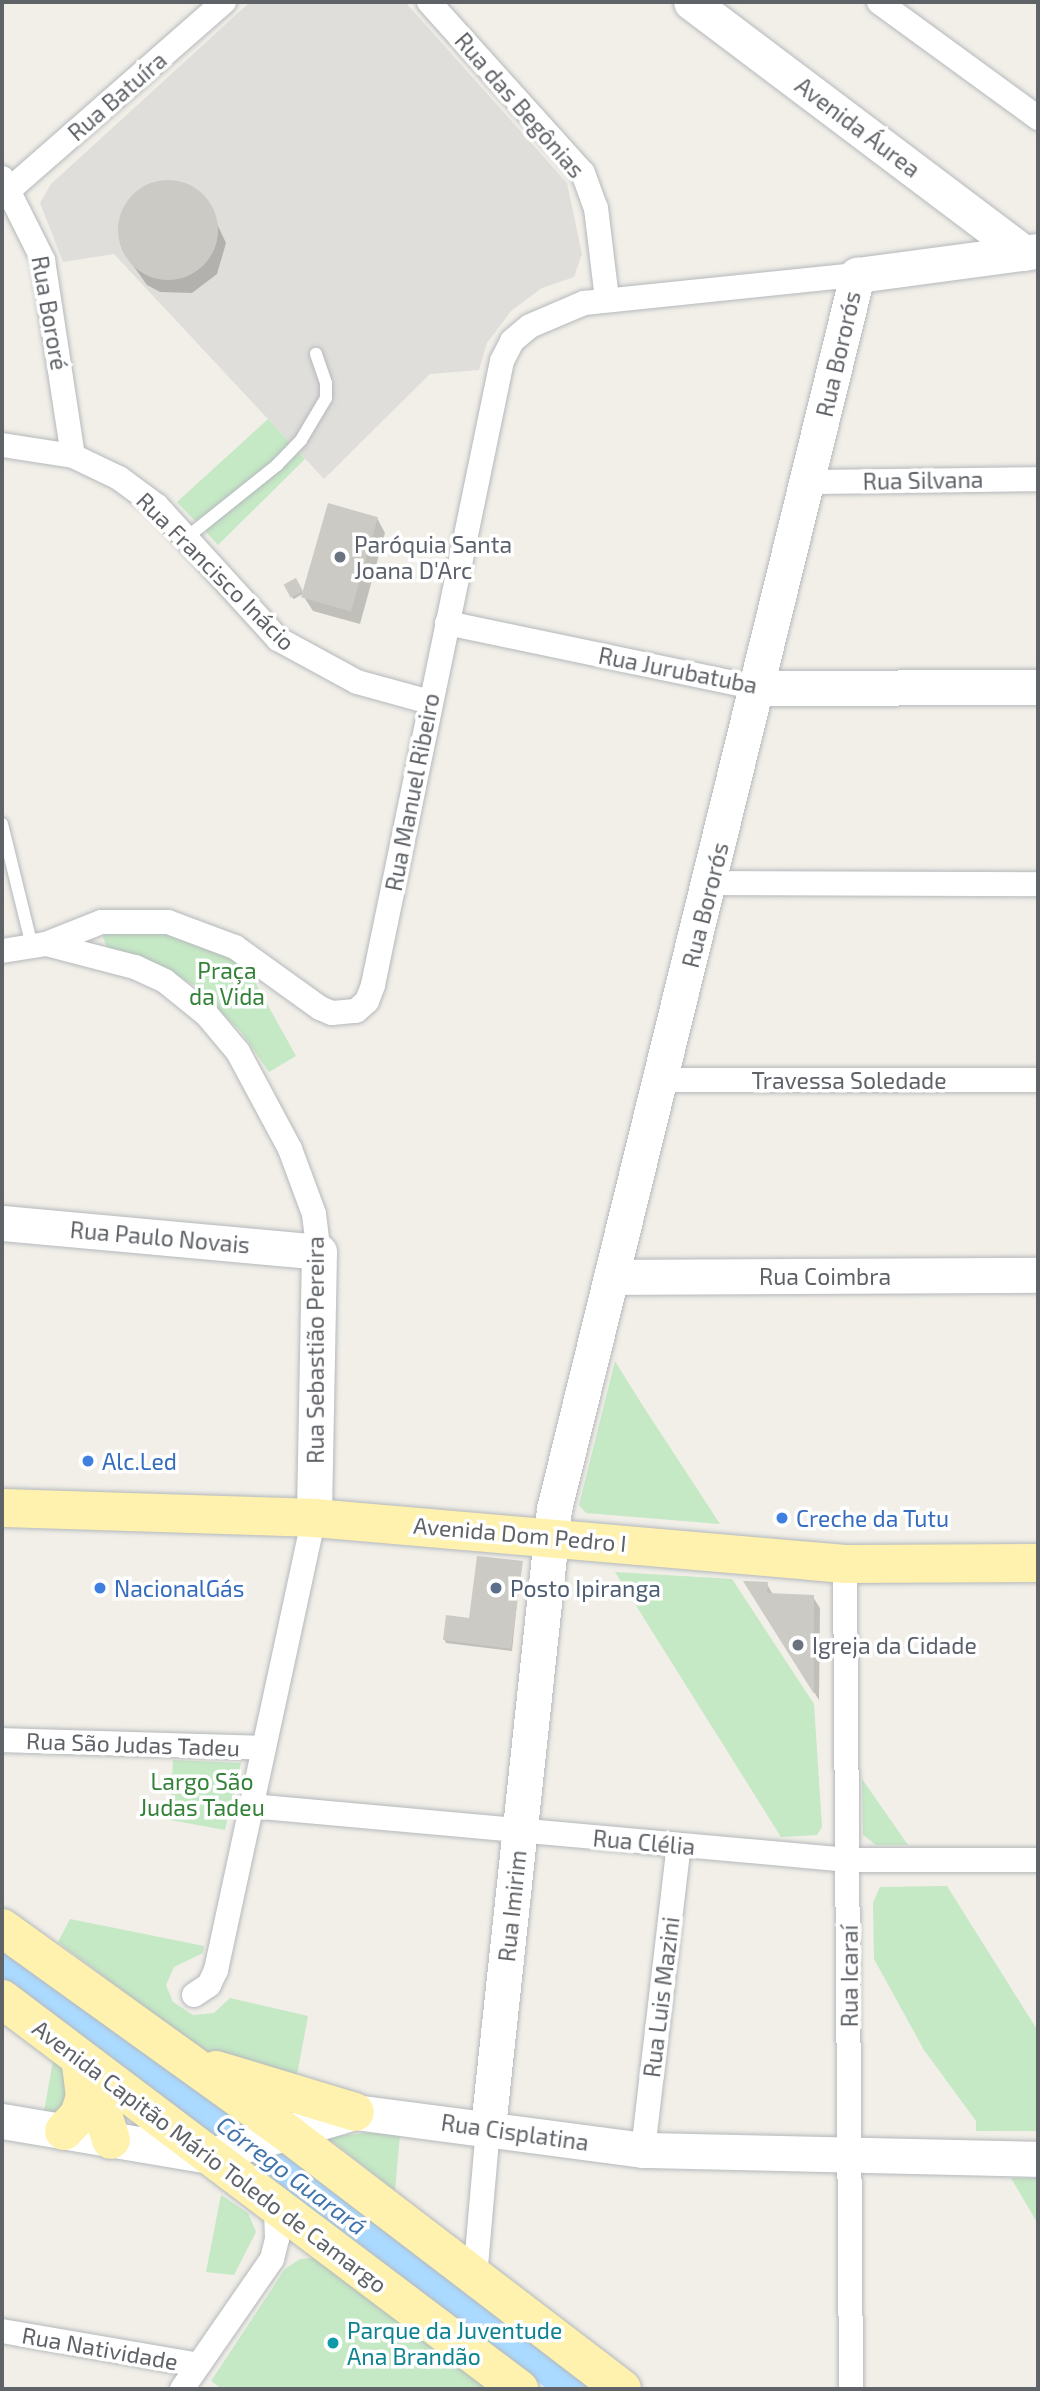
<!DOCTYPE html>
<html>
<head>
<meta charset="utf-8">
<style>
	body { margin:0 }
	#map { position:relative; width:1040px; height:2391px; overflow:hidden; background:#f1efe8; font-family:"Exo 2",sans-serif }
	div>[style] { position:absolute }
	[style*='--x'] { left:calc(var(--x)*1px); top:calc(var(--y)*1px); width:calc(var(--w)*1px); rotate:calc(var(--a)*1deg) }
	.industrial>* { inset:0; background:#e0deda }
	.green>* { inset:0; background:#c5e8c5 }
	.shadow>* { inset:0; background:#0003; transform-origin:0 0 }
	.river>* { height:37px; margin:-18.5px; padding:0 18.5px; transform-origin:18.5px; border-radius:18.5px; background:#aadaff }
	.building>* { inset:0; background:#cccac5; transform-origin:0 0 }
	.round { border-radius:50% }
	.roads { filter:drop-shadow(0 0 2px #b5b8bc) drop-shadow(0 0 2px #b5b8bc) }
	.lane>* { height:12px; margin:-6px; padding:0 6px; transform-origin:6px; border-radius:6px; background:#fff }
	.street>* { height:24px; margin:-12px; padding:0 12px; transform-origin:12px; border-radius:12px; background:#fff }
	.secondary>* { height:35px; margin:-17.5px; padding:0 17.5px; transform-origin:17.5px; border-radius:17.5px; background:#fff }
	.primary>* { height:38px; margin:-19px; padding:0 19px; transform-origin:19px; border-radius:19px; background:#fff2af }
	.dots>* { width:19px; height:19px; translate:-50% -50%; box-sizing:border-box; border:4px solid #fff; border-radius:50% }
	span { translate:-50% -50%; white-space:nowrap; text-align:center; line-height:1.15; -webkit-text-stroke:7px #fff; paint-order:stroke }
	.street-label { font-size:23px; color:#5f6368 }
	.worship-label { font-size:23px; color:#5b616d }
	.left { translate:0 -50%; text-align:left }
	.park-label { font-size:23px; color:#348238 }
	.shop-label { font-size:23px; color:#366cbe }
	.service-label { font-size:23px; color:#4e5e75 }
	.culture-label { font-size:23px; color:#0d838f }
	.water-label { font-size:24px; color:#4174aa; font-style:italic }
	.frame { position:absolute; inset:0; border:4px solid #5f6368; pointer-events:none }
</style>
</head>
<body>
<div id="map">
	<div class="industrial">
		<div style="clip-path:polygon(250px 2px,405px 2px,567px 183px,582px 254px,574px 277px,542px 288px,511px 311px,487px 343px,479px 370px,430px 374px,324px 479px,114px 254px,63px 262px,40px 203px,51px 184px)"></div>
	</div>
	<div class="green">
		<div style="clip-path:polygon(268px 419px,305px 459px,218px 545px,206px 532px,208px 525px,203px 519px,195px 521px,177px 502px)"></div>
		<div style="clip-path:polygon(106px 932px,168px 932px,245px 964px,296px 1056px,269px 1072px,242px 1033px,195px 986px,169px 970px,107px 948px,103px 937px)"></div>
		<div style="clip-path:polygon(615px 1361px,641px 1403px,720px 1524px,586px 1513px,579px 1505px)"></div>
		<div style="clip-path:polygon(615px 1572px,732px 1579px,814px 1704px,822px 1827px,817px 1835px,781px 1837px)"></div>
		<div style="clip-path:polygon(173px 1760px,241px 1763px,225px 1830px,170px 1820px)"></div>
		<div style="clip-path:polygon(862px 1779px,908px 1845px,876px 1845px,863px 1835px)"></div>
		<div style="clip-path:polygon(947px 1886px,1038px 2031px,1038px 2131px,976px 2131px,976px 2121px,924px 2050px,874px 1959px,873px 1903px,880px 1887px)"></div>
		<div style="clip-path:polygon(70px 1919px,204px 1946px,203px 1953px,174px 1967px,166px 1985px,173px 2002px,193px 2015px,214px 2013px,230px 1998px,308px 2016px,295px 2085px,203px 2051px,58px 1942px)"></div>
		<div style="clip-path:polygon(53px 2061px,64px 2070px,71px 2090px,59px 2113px,43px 2117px)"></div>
		<div style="clip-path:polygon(375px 2132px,400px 2134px,395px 2191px,327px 2137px)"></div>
		<div style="clip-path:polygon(1011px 2178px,1038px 2178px,1038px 2224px)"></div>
		<div style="clip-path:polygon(221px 2195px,248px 2213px,256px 2232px,234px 2275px,206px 2272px)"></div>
		<div style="clip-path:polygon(312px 2258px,318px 2260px,493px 2389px,222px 2389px,211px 2381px,285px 2269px,300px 2259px)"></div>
	</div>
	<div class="shadow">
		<div style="clip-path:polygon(161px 182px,192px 188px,205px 198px,226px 243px,217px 274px,192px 293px,160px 292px,147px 285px,127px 257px,120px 226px,133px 197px)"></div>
		<div style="clip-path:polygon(377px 518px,385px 533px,360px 624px,313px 611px,304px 597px)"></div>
		<div style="left:295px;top:580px;width:16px;height:11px;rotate:60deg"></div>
		<div style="clip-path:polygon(521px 1563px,512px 1651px,446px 1643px,445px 1640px,471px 1619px)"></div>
		<div style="clip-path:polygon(767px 1584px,773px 1595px,813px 1597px,820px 1608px,819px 1700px,751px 1592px)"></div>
	</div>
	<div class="river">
		<div style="--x:2;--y:1965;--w:268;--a:35.6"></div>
		<div style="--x:220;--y:2121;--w:447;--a:36.8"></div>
	</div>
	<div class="building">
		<div class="round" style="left:118px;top:180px;width:100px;height:100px"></div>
		<div style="left:328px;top:503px;width:52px;height:98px;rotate:16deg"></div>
		<div style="left:296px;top:578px;width:15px;height:14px;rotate:62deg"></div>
		<div style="clip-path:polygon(477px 1556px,523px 1561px,511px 1649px,443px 1640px,446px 1615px,469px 1618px)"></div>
		<div style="clip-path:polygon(743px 1581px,768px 1582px,767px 1593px,814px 1595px,814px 1694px)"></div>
	</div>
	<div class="roads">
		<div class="lane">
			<div style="--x:186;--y:538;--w:117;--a:-38.7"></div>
			<div style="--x:277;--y:465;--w:35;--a:-46"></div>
			<div style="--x:301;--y:440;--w:49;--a:-59.2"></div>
			<div style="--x:326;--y:398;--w:15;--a:-90"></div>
			<div style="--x:326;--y:383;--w:31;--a:-109"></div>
			<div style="--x:2;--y:824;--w:126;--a:76.2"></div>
		</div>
		<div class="street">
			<div style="--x:429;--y:2;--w:230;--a:48"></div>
			<div style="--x:583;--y:173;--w:37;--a:70"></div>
			<div style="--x:596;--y:208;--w:92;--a:83.1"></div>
			<div style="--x:879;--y:2;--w:197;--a:36.1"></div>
			<div style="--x:2;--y:178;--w:92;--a:63.4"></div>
			<div style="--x:43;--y:260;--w:198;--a:81.3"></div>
			<div style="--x:9;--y:190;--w:286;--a:-41.2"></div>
			<div style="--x:2;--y:445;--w:72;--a:8.8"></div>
			<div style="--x:73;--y:456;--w:51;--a:25.6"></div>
			<div style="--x:119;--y:478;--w:47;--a:36.4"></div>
			<div style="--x:157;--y:506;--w:180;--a:47.7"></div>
			<div style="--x:278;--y:639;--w:90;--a:28.6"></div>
			<div style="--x:357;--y:682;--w:76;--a:15.3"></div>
			<div style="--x:808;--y:482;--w:230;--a:-0.7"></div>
			<div style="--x:447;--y:623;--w:319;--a:11.8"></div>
			<div style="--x:710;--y:883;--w:328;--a:0.2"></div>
			<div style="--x:46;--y:944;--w:59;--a:-21.8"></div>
			<div style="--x:101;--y:922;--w:67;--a:0"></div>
			<div style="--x:168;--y:922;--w:72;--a:20.5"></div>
			<div style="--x:235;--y:947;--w:105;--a:35.7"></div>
			<div style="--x:320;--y:1008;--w:13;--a:23"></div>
			<div style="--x:332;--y:1013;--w:24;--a:-5"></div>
			<div style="--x:356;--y:1011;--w:15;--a:-42"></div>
			<div style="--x:367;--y:1001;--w:17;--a:-69"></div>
			<div style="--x:373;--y:985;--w:637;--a:-78.32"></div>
			<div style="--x:502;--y:361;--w:22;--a:-63"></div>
			<div style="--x:512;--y:341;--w:23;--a:-40"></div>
			<div style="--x:530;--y:326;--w:59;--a:-23.1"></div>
			<div style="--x:584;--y:303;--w:274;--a:-5.9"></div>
			<div style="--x:2;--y:951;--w:45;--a:-9"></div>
			<div style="--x:46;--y:944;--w:92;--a:14.5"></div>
			<div style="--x:135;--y:967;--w:33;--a:25"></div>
			<div style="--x:165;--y:981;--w:54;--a:39"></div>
			<div style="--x:207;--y:1015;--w:48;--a:50"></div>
			<div style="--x:238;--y:1052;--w:110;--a:61.8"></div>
			<div style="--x:290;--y:1149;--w:69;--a:69.7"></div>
			<div style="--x:314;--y:1214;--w:38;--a:83"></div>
			<div style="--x:661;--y:1080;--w:377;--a:0"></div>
			<div style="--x:845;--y:1564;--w:825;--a:89.58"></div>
			<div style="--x:2;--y:1740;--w:262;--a:1.7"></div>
			<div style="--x:251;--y:1806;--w:600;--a:5.16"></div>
			<div style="--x:849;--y:1860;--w:189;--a:0"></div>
			<div style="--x:194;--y:1995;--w:18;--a:-34"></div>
			<div style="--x:209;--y:1985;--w:17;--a:-65"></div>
			<div style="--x:216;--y:1970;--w:463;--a:-77.8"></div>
			<div style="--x:643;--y:2150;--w:307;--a:-83.3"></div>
			<div style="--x:475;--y:2277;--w:151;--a:-85"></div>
			<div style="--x:2;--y:2331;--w:199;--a:9.8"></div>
			<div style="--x:182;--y:2389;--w:158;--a:-55.3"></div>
			<div style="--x:272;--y:2259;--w:21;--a:-76"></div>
			<div style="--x:277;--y:2239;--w:32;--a:-92"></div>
		</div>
		<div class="secondary">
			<div style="--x:691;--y:2;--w:417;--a:37"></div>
			<div style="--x:759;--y:688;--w:279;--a:-0.2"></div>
			<div style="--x:2;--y:1223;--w:318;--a:5.2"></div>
			<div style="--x:319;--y:1252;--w:266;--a:91.1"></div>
			<div style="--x:611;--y:1277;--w:427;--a:-0.3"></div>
			<div style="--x:2;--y:2121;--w:209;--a:9.6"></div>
			<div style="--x:208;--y:2156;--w:153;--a:-16.7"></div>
			<div style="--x:355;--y:2112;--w:290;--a:7.5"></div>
			<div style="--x:643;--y:2150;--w:395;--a:1.3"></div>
			<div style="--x:488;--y:2127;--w:622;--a:-83.9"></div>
			<div style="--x:554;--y:1509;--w:1271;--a:-76.2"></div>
			<div style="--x:857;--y:275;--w:183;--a:-7.6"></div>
		</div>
		<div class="primary">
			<div style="--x:2;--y:1508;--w:312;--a:1.8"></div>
			<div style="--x:314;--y:1518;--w:533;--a:4.95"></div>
			<div style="--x:845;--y:1564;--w:193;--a:-0.3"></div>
			<div style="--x:2;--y:1928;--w:350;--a:35.7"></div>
			<div style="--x:286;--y:2132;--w:423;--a:37.4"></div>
			<div style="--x:2;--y:1999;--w:648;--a:37.03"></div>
			<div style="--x:216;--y:2070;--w:145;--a:16.8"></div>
			<div style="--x:90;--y:2073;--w:70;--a:72.6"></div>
			<div style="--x:64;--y:2131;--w:22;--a:-47"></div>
			<div style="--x:79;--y:2115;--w:19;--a:-72"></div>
			<div style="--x:85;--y:2097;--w:38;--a:-97"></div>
		</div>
	</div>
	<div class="dots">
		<div style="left:340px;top:557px;background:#6b7280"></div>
		<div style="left:88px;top:1461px;background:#3f7fe0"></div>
		<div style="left:782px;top:1518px;background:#3f7fe0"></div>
		<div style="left:100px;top:1588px;background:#3f7fe0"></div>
		<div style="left:496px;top:1588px;background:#5c6f8a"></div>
		<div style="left:798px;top:1645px;background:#6b7280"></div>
		<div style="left:333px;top:2343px;background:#0f9aa8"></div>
	</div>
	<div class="street-label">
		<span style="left:117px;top:96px;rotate:-41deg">Rua Batuíra</span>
		<span style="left:520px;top:105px;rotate:49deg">Rua das Begônias</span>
		<span style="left:858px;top:127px;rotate:37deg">Avenida Áurea</span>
		<span style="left:50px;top:313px;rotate:80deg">Rua Bororé</span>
		<span style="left:838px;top:354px;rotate:-77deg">Rua Bororós</span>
		<span style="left:923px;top:480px;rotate:-1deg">Rua Silvana</span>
		<span style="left:216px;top:571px;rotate:45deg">Rua Francisco Inácio</span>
		<span style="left:678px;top:670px;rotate:11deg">Rua Jurubatuba</span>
		<span style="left:412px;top:792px;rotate:-79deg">Rua Manuel Ribeiro</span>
		<span style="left:705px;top:905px;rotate:-76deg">Rua Bororós</span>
		<span style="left:849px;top:1080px">Travessa Soledade</span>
		<span style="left:160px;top:1237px;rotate:5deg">Rua Paulo Novais</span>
		<span style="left:825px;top:1276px">Rua Coimbra</span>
		<span style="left:315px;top:1350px;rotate:-90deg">Rua Sebastião Pereira</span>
		<span style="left:520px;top:1534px;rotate:5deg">Avenida Dom Pedro I</span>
		<span style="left:133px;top:1744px;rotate:2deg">Rua São Judas Tadeu</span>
		<span style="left:644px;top:1842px;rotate:5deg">Rua Clélia</span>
		<span style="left:512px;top:1906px;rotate:-84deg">Rua Imirim</span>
		<span style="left:849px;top:1976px;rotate:-90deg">Rua Icaraí</span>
		<span style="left:661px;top:1997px;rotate:-83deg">Rua Luis Mazini</span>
		<span style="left:515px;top:2132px;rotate:8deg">Rua Cisplatina</span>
		<span style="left:210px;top:2156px;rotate:37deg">Avenida Capitão Mário Toledo de Camargo</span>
		<span style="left:100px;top:2348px;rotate:10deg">Rua Natividade</span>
	</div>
	<div class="worship-label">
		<span class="left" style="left:354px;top:557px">Paróquia Santa<br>Joana D'Arc</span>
		<span class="left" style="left:812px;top:1645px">Igreja da Cidade</span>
	</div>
	<div class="park-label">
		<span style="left:227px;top:983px">Praça<br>da Vida</span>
		<span style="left:202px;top:1794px">Largo São<br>Judas Tadeu</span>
	</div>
	<div class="shop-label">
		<span class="left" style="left:102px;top:1461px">Alc.Led</span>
		<span class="left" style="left:796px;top:1518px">Creche da Tutu</span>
		<span class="left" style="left:114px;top:1588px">NacionalGás</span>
	</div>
	<div class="service-label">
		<span class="left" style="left:510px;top:1588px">Posto Ipiranga</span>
	</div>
	<div class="culture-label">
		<span class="left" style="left:347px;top:2343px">Parque da Juventude<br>Ana Brandão</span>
	</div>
	<div class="water-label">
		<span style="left:292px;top:2175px;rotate:37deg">Córrego Guarará</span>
	</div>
	<div class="frame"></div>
</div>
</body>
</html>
